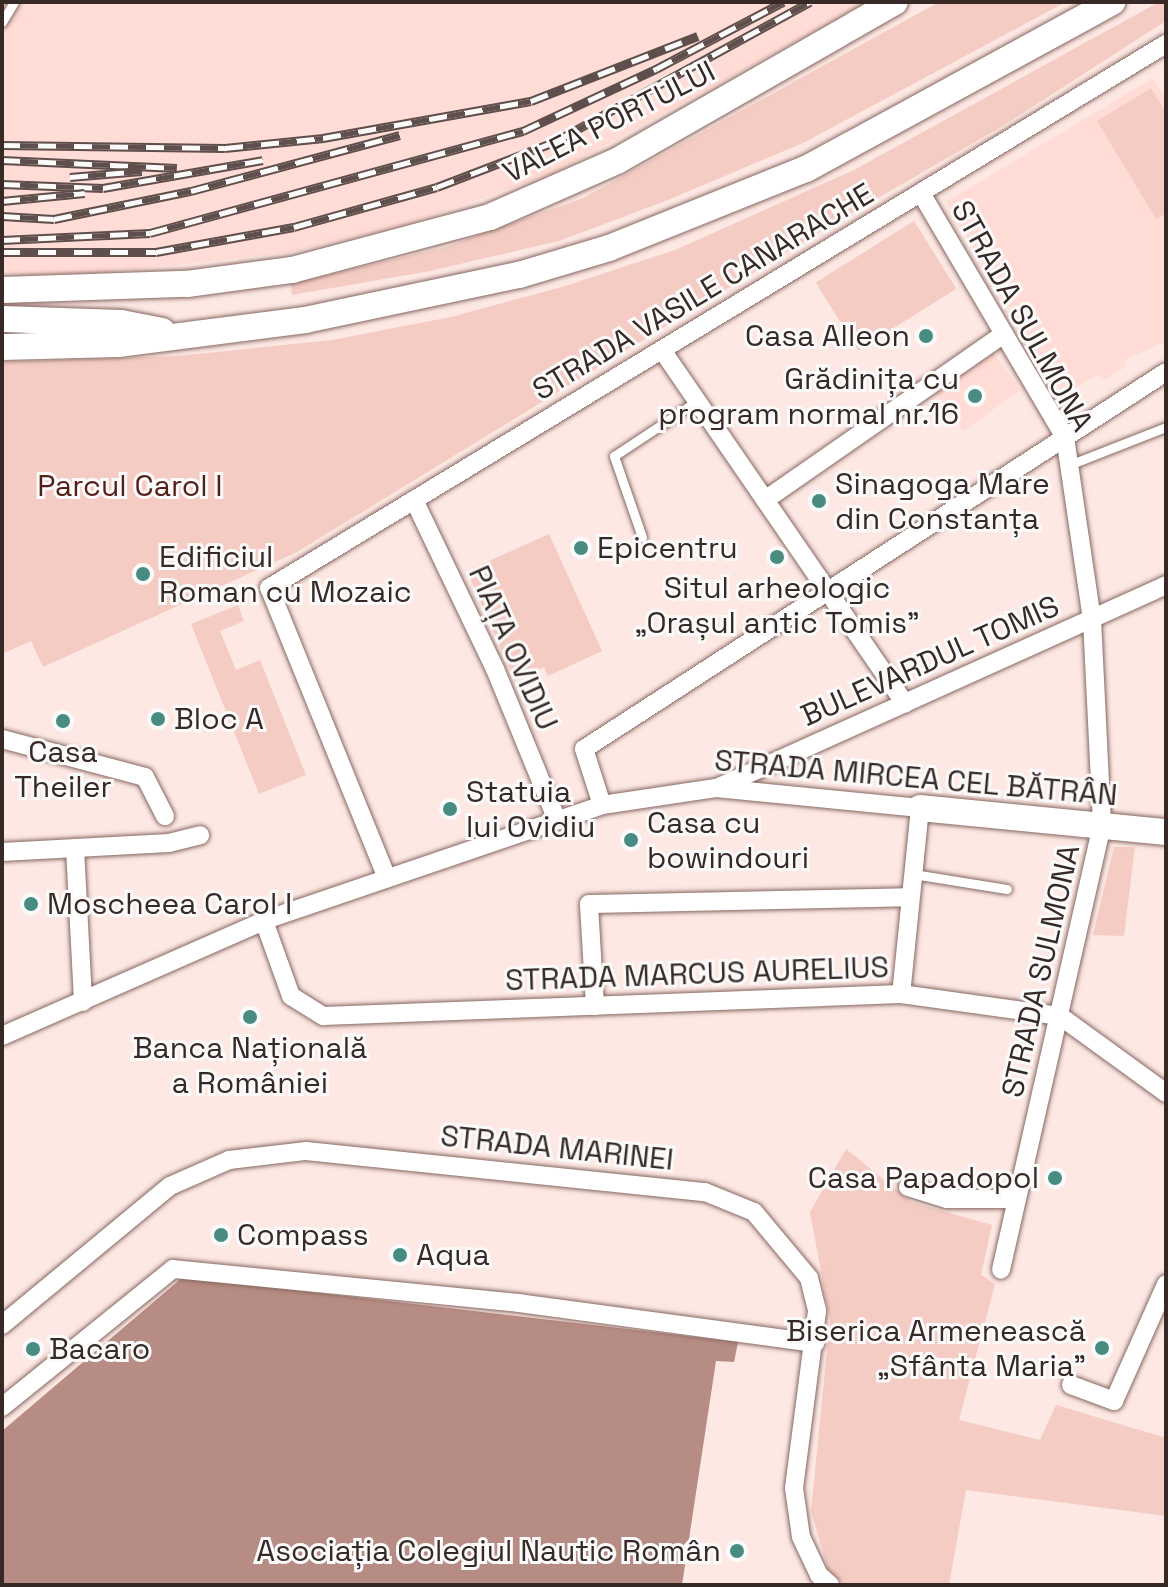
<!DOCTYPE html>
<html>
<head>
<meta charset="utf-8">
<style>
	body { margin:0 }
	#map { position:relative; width:1168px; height:1587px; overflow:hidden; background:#fde8e3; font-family:"Space Grotesk",sans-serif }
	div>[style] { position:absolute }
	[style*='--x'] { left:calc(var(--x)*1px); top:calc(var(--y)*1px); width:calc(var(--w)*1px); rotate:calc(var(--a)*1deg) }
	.built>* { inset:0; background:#ffdcd5; transform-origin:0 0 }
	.green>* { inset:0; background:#f4ccc4; transform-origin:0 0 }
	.water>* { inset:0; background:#b78c84 }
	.roads { filter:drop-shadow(0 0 2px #866761) drop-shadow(0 0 2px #866761) }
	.lane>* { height:9px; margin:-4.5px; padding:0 4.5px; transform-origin:4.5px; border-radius:4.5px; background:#fff }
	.street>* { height:18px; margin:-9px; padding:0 9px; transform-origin:9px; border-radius:9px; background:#fff }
	.secondary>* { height:26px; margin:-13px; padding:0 13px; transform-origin:13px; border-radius:13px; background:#fff }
	.rail>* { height:9px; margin-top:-4.5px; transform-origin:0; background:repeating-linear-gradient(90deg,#fafafa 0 18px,#5e4f4c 0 36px); box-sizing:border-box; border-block:2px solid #5e4f4c }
	.dots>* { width:22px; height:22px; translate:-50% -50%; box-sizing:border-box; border:4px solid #fafafa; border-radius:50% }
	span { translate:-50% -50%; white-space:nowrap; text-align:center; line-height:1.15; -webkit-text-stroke:6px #fafafa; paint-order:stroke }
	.street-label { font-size:30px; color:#362926 }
	.poi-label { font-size:30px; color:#362926 }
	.right { translate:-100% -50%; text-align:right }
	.left { translate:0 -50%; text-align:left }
	.park-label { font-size:30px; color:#561f17 }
	.frame { position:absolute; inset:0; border:4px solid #362926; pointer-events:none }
</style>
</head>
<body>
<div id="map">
	<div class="built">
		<div style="clip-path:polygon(2px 2px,867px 2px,555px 173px,401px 226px,287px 253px,59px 277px,2px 273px)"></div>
		<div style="clip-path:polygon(1153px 78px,1166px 99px,1166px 341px,1125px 360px,1125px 367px,1105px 380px,1098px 375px,1063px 395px,946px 202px)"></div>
		<div style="left:992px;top:351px;width:48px;height:70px;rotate:54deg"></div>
	</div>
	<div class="green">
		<div style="clip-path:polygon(939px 2px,1066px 2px,803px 143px,663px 202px,559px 241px,430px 271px,292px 295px,291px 284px,446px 247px,583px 198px)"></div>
		<div style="clip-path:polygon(1159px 2px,1166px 2px,1166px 21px,1006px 124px,826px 228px,297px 552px,43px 667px,31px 641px,2px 654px,2px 362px,178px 356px,332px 340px,451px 317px,562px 287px,675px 250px,854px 170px)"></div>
		<div style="clip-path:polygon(1151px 88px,1166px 113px,1166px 213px,1156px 219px,1097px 121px)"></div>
		<div style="left:914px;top:221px;width:80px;height:116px;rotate:58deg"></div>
		<div style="clip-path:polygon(549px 534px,602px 651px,548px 676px,544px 667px,515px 680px,467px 571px)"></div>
		<div style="clip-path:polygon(238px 605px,244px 621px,220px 631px,236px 670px,260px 660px,306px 775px,259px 794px,191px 624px)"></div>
		<div style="clip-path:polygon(1114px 847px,1135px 847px,1124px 936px,1093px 935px)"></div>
		<div style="clip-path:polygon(846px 1149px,911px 1202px,992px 1225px,981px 1275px,995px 1284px,959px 1420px,1040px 1440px,1056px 1405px,1166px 1438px,1166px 1516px,966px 1490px,949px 1585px,845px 1585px,828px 1569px,811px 1511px,830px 1320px,810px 1212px)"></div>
	</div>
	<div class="water">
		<div style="clip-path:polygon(183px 1277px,738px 1342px,734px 1362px,716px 1361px,682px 1585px,2px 1585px,2px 1431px)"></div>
	</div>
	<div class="roads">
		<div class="lane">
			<div style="--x:2;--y:22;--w:23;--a:-59"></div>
			<div style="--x:1069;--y:465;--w:104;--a:-21.4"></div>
			<div style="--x:642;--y:537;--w:86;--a:-109.1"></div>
			<div style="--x:614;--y:456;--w:100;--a:-33.5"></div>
			<div style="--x:913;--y:874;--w:95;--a:9.1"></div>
		</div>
		<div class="street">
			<div style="--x:921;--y:193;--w:283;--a:59.5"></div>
			<div style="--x:1065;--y:437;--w:184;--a:81.6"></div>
			<div style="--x:1092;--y:619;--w:206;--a:87.2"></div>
			<div style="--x:1102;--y:825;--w:456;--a:102.8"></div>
			<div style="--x:662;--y:350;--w:429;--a:55.5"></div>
			<div style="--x:414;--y:500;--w:187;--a:64.4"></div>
			<div style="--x:495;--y:669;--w:163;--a:67.7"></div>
			<div style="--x:765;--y:500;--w:291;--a:-34.8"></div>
			<div style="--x:2;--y:739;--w:148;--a:14.9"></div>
			<div style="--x:145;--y:777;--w:44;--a:62.9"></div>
			<div style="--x:719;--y:787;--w:491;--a:-24.3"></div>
			<div style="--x:602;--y:805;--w:59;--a:-107.8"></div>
			<div style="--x:584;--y:749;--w:693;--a:-32.93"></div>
			<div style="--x:75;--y:848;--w:154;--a:87"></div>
			<div style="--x:2;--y:852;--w:167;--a:-3.1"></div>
			<div style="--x:169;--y:843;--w:32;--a:-14"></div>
			<div style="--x:387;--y:878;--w:313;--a:-112.1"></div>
			<div style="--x:269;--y:588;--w:1049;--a:-31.24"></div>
			<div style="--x:264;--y:921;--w:80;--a:70.2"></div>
			<div style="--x:291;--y:996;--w:38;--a:32"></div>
			<div style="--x:323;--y:1016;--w:578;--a:-2.18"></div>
			<div style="--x:901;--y:994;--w:161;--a:7.9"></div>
			<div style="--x:1060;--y:1016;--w:131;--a:36"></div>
			<div style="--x:595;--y:1006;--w:102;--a:-93.4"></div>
			<div style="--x:589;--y:904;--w:321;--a:-1.2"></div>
			<div style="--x:2;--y:1036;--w:294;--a:-23.7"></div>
			<div style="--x:271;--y:918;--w:350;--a:-18.8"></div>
			<div style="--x:602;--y:805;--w:115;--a:-8.5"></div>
			<div style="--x:716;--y:788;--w:205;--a:5.6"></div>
			<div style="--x:920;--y:808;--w:187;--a:95.8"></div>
			<div style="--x:908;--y:1187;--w:41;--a:17.1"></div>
			<div style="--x:947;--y:1199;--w:70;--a:0"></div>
			<div style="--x:2;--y:1325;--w:218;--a:-39.6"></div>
			<div style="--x:170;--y:1186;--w:64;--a:-23.8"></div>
			<div style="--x:229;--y:1160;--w:78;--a:-6.7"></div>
			<div style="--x:306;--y:1151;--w:401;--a:5.9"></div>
			<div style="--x:705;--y:1192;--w:53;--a:22.2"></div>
			<div style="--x:754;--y:1212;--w:86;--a:50.2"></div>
			<div style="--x:809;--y:1278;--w:34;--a:76"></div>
			<div style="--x:817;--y:1311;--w:178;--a:97.4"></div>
			<div style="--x:794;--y:1488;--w:49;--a:81.9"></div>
			<div style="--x:801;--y:1537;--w:42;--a:64.7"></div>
			<div style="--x:819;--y:1575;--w:15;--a:42"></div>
			<div style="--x:1071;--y:1385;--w:46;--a:20.4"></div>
			<div style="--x:1114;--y:1401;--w:128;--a:-66"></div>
			<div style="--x:2;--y:1407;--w:220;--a:-38.9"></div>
			<div style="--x:173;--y:1269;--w:348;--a:5.6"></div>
			<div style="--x:519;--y:1303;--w:299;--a:7.7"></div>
		</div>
		<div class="secondary">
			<div style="--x:2;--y:290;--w:185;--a:-1.9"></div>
			<div style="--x:187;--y:284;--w:106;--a:-7.6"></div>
			<div style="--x:292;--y:270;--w:205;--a:-15"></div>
			<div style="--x:490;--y:217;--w:139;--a:-23.8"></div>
			<div style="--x:617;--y:161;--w:320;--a:-29.8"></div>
			<div style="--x:2;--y:319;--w:119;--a:1.9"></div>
			<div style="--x:121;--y:323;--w:42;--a:11"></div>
			<div style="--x:2;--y:347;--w:116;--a:-1.5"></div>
			<div style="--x:118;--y:344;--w:189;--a:-7.3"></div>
			<div style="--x:305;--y:320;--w:219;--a:-11.9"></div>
			<div style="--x:519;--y:275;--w:94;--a:-16.7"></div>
			<div style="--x:609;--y:248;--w:212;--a:-21.9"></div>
			<div style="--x:806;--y:169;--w:349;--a:-28.6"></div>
			<div style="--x:920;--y:808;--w:247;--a:5.6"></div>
		</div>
	</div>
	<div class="rail">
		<div style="--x:2;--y:145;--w:223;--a:0.8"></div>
		<div style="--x:225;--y:148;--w:99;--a:-5.8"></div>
		<div style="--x:323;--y:138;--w:211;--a:-10.1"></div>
		<div style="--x:531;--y:101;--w:179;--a:-21.3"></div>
		<div style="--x:2;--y:160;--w:175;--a:2.6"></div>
		<div style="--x:70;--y:177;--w:72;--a:-4.8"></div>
		<div style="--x:2;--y:184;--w:101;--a:2.3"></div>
		<div style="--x:103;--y:188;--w:162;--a:-9.9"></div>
		<div style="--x:2;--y:201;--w:83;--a:-5.5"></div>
		<div style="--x:2;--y:216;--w:52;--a:3.3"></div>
		<div style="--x:54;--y:219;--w:140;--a:-11.6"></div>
		<div style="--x:191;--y:191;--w:216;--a:-15"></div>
		<div style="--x:2;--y:240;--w:148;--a:-2.7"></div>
		<div style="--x:150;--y:233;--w:387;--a:-15.3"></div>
		<div style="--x:523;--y:131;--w:147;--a:-25"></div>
		<div style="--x:656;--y:69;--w:144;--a:-27.8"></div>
		<div style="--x:2;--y:252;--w:154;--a:0"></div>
		<div style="--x:156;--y:252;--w:140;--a:-10.3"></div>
		<div style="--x:294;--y:227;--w:148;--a:-15.6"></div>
		<div style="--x:437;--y:187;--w:125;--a:-21"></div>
		<div style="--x:554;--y:142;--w:292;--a:-28.7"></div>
	</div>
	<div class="dots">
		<div style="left:926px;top:336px;background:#488c81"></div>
		<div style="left:975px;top:396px;background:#488c81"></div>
		<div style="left:819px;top:501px;background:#488c81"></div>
		<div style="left:581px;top:548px;background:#488c81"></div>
		<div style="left:777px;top:557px;background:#488c81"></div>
		<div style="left:143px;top:574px;background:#488c81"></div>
		<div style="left:158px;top:719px;background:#488c81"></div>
		<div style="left:63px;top:721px;background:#488c81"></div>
		<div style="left:450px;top:809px;background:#488c81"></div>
		<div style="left:631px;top:840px;background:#488c81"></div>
		<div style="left:31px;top:904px;background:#488c81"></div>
		<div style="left:250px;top:1017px;background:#488c81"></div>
		<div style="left:1055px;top:1178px;background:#488c81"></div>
		<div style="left:221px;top:1235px;background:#488c81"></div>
		<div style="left:400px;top:1255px;background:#488c81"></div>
		<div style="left:1102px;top:1348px;background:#488c81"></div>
		<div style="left:33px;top:1349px;background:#488c81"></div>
		<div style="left:737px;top:1551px;background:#488c81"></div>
	</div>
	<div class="street-label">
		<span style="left:609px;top:122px;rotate:-27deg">VALEA PORTULUI</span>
		<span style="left:703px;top:292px;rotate:-31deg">STRADA VASILE CANARACHE</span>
		<span style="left:1022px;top:316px;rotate:61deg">STRADA SULMONA</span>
		<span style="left:513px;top:648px;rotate:66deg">PIAȚA OVIDIU</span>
		<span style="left:930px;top:661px;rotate:-24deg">BULEVARDUL TOMIS</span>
		<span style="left:916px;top:778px;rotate:5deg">STRADA MIRCEA CEL BĂTRÂN</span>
		<span style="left:1041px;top:971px;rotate:-77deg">STRADA SULMONA</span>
		<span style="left:697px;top:974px;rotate:-2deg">STRADA MARCUS AURELIUS</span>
		<span style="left:557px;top:1148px;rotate:6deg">STRADA MARINEI</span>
	</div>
	<div class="poi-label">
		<span class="right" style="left:910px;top:336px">Casa Alleon</span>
		<span class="right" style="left:959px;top:396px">Grădinița cu<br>program normal nr.16</span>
		<span class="left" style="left:835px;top:501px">Sinagoga Mare<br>din Constanța</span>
		<span class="left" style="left:597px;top:548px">Epicentru</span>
		<span class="left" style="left:159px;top:574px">Edificiul<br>Roman cu Mozaic</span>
		<span style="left:777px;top:605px">Situl arheologic<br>„Orașul antic Tomis”</span>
		<span class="left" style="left:174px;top:719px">Bloc A</span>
		<span style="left:63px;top:769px">Casa<br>Theiler</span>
		<span class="left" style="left:466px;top:809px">Statuia<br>lui Ovidiu</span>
		<span class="left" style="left:647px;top:840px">Casa cu<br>bowindouri</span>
		<span class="left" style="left:47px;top:904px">Moscheea Carol I</span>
		<span style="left:250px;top:1065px">Banca Națională<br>a României</span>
		<span class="right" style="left:1039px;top:1178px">Casa Papadopol</span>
		<span class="left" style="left:237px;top:1235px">Compass</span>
		<span class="left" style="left:416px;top:1255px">Aqua</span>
		<span class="right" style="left:1086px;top:1348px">Biserica Armenească<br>„Sfânta Maria”</span>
		<span class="left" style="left:49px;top:1349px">Bacaro</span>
		<span class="right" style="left:721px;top:1551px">Asociația Colegiul Nautic Român</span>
	</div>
	<div class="park-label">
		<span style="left:130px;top:486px">Parcul Carol I</span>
	</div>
	<div class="frame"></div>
</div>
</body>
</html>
